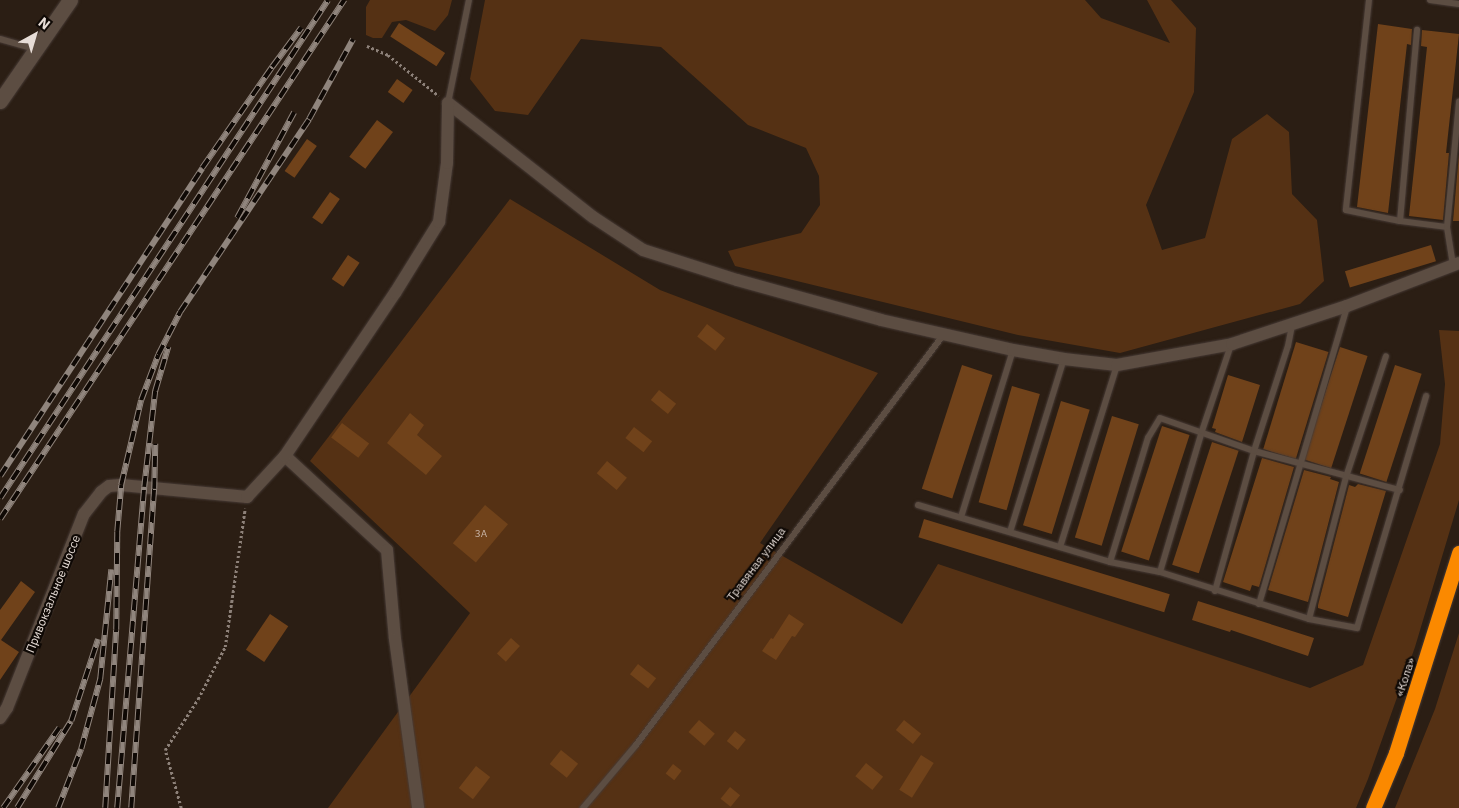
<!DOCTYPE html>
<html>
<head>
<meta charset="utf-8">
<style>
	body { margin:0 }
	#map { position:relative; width:1459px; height:808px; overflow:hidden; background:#2b1e14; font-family:"IBM Plex Sans",sans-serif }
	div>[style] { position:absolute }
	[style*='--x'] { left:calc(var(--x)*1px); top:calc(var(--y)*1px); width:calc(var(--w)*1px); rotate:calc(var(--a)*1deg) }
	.green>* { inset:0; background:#553114 }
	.building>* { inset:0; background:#70421a; transform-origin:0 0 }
	.path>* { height:2.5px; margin-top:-1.25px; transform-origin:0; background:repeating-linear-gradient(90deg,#8d8179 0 2.5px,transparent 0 5px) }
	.roads { filter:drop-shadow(0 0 1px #463a35) drop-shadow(0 0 1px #463a35) }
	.lane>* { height:6px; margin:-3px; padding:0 3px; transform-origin:3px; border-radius:3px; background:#5c4d42 }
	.street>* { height:12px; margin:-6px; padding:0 6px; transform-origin:6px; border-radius:6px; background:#5c4d42 }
	.secondary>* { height:15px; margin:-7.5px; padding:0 7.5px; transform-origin:7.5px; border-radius:7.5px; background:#5c4d42 }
	.highway>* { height:15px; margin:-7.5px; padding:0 7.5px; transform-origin:7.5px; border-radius:7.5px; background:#fb8900 }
	.rail>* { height:5.5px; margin-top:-2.75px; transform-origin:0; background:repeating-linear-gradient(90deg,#0f0905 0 11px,#90857d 0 22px); box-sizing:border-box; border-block:1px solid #90857d }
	span { translate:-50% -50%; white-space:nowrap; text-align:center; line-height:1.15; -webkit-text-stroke:4.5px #0f0905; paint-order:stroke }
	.number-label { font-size:10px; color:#c9b6a8 }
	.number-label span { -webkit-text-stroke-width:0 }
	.street-label { font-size:12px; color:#e7ddd7 }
	.north { position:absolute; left:10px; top:10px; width:50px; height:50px; -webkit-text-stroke:4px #0f0905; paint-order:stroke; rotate:39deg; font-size:14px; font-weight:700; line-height:20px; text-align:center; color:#e7ddd7 }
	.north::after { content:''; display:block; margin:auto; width:18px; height:22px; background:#e7ddd7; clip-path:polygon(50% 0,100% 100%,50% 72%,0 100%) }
</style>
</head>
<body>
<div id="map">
	<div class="green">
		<div style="clip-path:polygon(370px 0,452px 0,448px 15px,435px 31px,406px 20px,392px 22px,382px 38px,373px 38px,366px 35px,366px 7px)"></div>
		<div style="clip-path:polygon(485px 0,1085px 0,1101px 18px,1170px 43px,1147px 0,1171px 0,1196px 28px,1194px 92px,1146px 205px,1162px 250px,1205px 238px,1232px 139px,1267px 114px,1289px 132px,1292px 194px,1317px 220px,1324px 281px,1300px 304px,1120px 353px,1018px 335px,735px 266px,728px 251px,801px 233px,820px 205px,819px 176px,806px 148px,748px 125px,661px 47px,581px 39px,528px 115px,495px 111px,470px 79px)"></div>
		<div style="clip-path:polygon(510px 199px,660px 290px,878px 373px,760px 543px,902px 624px,938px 564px,1310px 688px,1363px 665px,1440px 444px,1445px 384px,1439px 330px,1459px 331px,1459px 500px,1415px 647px,1368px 779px,1356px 808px,328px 808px,470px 613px,310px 461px)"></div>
		<div style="clip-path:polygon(1459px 633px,1459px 808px,1395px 808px,1435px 709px)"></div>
	</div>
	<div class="building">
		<div style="left:399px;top:23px;width:55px;height:16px;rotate:33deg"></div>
		<div style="clip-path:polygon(1378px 24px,1412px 29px,1411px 45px,1407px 44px,1388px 213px,1357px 207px)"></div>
		<div style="clip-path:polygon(1422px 30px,1459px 34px,1446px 153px,1449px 153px,1443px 220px,1409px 216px,1427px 47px,1421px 46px)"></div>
		<div style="left:397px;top:79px;width:19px;height:16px;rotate:35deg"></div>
		<div style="left:377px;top:120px;width:20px;height:46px;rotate:37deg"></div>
		<div style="left:307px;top:139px;width:12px;height:39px;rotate:35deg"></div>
		<div style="clip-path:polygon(1459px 154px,1459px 221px,1453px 221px)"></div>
		<div style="left:330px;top:192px;width:12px;height:31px;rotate:35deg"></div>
		<div style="left:1431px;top:245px;width:17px;height:90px;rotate:73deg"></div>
		<div style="left:348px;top:255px;width:14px;height:29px;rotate:34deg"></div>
		<div style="left:707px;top:324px;width:23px;height:16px;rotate:38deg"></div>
		<div style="left:1296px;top:342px;width:34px;height:112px;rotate:17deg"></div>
		<div style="left:1340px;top:347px;width:29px;height:118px;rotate:18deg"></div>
		<div style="left:962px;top:365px;width:32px;height:130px;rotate:18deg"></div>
		<div style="left:1395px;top:365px;width:28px;height:114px;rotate:18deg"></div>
		<div style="clip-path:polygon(1228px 375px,1260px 385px,1242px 442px,1215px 432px,1216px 429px,1212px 428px)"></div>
		<div style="left:1012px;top:386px;width:29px;height:121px;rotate:16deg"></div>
		<div style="left:659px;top:390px;width:22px;height:13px;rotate:39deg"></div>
		<div style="left:1061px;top:401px;width:30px;height:130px;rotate:17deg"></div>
		<div style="clip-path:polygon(410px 413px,424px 425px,417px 435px,442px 456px,426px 475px,387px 443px)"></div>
		<div style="left:1112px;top:416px;width:28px;height:127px;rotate:17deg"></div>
		<div style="left:342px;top:423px;width:34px;height:18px;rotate:37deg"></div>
		<div style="left:1162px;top:426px;width:29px;height:132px;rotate:18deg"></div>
		<div style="left:634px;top:427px;width:23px;height:14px;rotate:38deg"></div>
		<div style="left:1212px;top:442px;width:28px;height:129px;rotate:18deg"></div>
		<div style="clip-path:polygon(1262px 458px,1294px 467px,1259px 587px,1252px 585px,1250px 591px,1223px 582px)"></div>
		<div style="left:607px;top:461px;width:26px;height:16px;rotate:40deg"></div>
		<div style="clip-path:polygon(1304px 470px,1331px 477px,1330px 479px,1339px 482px,1308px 602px,1268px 590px)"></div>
		<div style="clip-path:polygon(1358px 484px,1386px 491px,1348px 617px,1318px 608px,1318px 605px,1349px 485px,1355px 487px)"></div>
		<div style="left:485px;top:505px;width:30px;height:50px;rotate:40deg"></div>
		<div style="left:924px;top:519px;width:257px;height:19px;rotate:17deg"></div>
		<div style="clip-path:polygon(21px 581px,35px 592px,1px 640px,19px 652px,0 680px,0 610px)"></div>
		<div style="clip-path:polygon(1198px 601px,1314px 638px,1308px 656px,1231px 630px,1230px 632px,1192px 620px)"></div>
		<div style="left:270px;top:614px;width:22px;height:43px;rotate:34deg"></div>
		<div style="clip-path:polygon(789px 614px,804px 624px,795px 637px,792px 636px,776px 660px,762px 651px,771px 638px,773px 639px)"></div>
		<div style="left:511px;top:638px;width:12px;height:21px;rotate:42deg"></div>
		<div style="left:638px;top:664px;width:23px;height:13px;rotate:38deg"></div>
		<div style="left:699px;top:720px;width:21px;height:16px;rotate:41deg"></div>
		<div style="left:904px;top:720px;width:22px;height:13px;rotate:39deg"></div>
		<div style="left:735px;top:731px;width:14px;height:13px;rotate:39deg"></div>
		<div style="left:561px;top:750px;width:22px;height:18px;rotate:39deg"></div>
		<div style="left:921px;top:755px;width:15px;height:41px;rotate:32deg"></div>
		<div style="left:866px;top:763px;width:22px;height:17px;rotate:39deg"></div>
		<div style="left:673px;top:764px;width:11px;height:12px;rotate:38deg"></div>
		<div style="left:476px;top:766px;width:18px;height:28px;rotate:38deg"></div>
		<div style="left:730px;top:787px;width:13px;height:15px;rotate:39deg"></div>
	</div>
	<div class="path">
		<div style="--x:367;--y:46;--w:23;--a:23"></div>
		<div style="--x:388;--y:55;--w:65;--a:38.8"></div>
		<div style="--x:181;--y:808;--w:60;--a:-105.4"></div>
		<div style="--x:165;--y:750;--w:61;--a:-57.1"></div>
		<div style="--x:198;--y:699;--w:59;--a:-62.6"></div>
		<div style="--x:225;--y:647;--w:140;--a:-81.8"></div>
	</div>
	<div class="roads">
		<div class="lane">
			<div style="--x:1369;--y:0;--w:211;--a:96.3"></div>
			<div style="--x:1346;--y:210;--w:55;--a:11.5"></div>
			<div style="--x:1400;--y:221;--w:47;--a:7.3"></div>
			<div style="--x:1430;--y:0;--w:29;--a:8"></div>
			<div style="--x:0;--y:39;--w:36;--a:16"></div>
			<div style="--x:448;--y:103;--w:105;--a:-78.5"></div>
			<div style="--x:1400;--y:221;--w:192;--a:-84.9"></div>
			<div style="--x:1453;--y:265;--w:38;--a:-99"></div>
			<div style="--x:1447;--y:227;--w:126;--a:-84.5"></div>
			<div style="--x:918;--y:505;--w:200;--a:16.5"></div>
			<div style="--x:1110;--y:562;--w:51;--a:11.3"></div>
			<div style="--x:1160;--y:572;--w:156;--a:17.5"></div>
			<div style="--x:1309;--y:619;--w:49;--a:10.6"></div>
			<div style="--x:1357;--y:628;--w:242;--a:-73.4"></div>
			<div style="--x:961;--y:517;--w:175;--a:-72.7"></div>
			<div style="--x:1010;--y:532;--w:181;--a:-72.7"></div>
			<div style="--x:1060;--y:547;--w:191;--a:-72.6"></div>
			<div style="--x:1110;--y:562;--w:130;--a:-73"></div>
			<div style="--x:1148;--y:438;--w:23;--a:-59"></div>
			<div style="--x:1160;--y:418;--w:100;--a:19.3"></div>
			<div style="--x:1254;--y:451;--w:151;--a:15"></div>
			<div style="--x:1160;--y:572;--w:147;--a:-73.4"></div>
			<div style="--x:1202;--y:431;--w:91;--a:-71.4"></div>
			<div style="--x:1215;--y:591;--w:145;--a:-74.4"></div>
			<div style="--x:1254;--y:451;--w:110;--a:-72.1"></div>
			<div style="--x:1288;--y:346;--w:21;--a:-79"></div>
			<div style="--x:1259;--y:604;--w:311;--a:-73.5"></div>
			<div style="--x:1309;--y:619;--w:147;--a:-75.4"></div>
			<div style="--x:1346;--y:477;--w:127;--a:-71.7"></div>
			<div style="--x:583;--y:808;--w:82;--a:-49.9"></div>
			<div style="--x:636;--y:745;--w:514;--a:-53.15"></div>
		</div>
		<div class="street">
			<div style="--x:448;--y:103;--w:184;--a:38.2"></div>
			<div style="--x:593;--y:217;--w:60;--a:33.4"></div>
			<div style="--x:643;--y:250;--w:99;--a:17.7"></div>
			<div style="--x:737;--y:280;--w:149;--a:15.5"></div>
			<div style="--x:881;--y:320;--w:135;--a:12.8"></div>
			<div style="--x:1013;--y:350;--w:52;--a:10"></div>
			<div style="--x:1064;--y:359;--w:53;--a:6.5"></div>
			<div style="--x:1117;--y:365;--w:117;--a:-10.3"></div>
			<div style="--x:1232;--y:344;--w:121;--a:-18.3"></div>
			<div style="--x:1347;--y:306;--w:120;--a:-21"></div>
			<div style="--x:285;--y:456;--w:139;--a:42.7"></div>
			<div style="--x:387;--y:550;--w:89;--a:84.9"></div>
			<div style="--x:395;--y:639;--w:171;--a:82.2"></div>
			<div style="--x:0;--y:718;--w:12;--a:-55"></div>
			<div style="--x:7;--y:708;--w:209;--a:-68.4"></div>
			<div style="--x:84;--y:514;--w:28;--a:-52"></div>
			<div style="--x:101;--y:492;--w:10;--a:-37"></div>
			<div style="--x:109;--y:486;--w:12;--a:-5"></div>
			<div style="--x:121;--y:485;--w:127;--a:5.4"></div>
			<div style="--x:247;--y:497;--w:56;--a:-47.2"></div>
			<div style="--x:285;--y:456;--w:197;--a:-56"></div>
			<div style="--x:395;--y:293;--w:84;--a:-58.2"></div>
			<div style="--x:439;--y:222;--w:60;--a:-82.3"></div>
			<div style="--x:447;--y:163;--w:60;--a:-89"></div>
		</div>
		<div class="secondary">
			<div style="--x:0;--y:101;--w:123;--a:-55.3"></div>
		</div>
		<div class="highway">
			<div style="--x:1373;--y:808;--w:60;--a:-67.3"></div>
			<div style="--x:1396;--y:753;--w:210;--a:-72.5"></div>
		</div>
	</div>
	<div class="rail">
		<div style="--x:237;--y:218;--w:120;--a:-61.7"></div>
		<div style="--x:0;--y:476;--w:368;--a:-56.7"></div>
		<div style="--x:202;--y:168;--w:123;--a:-55.3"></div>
		<div style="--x:272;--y:67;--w:49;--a:-53.4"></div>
		<div style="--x:0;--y:498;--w:596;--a:-56.63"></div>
		<div style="--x:0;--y:519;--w:623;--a:-56.46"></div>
		<div style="--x:3;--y:808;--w:98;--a:-55"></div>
		<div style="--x:17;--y:808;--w:102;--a:-58.2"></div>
		<div style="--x:71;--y:721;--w:86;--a:-71.8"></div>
		<div style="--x:58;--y:808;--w:63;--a:-68.7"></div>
		<div style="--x:81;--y:749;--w:73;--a:-74.8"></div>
		<div style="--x:100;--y:679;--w:110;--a:-84.2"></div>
		<div style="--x:105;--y:808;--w:178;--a:-86.5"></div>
		<div style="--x:116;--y:630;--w:98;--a:-89.4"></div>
		<div style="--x:117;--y:532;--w:47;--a:-85.1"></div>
		<div style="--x:121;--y:485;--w:87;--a:-76.8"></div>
		<div style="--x:141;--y:400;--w:48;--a:-69.3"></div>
		<div style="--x:158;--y:355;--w:48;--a:-62.9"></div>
		<div style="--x:180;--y:312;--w:232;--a:-56.2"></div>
		<div style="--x:309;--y:119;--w:91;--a:-61.2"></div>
		<div style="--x:117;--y:808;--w:322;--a:-85.2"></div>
		<div style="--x:144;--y:487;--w:97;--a:-83.5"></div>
		<div style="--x:155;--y:391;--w:46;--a:-73.5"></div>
		<div style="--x:131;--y:808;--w:320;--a:-85.9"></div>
		<div style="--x:154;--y:489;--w:45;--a:-88.7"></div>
	</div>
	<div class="number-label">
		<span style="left:481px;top:534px">3А</span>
	</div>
	<div class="street-label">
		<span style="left:756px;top:564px;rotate:-53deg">Травяная улица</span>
		<span style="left:53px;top:594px;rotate:-68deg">Привокзальное шоссе</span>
		<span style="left:1405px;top:677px;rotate:-72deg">«Кола»</span>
	</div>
	<div class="north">N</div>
</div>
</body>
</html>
